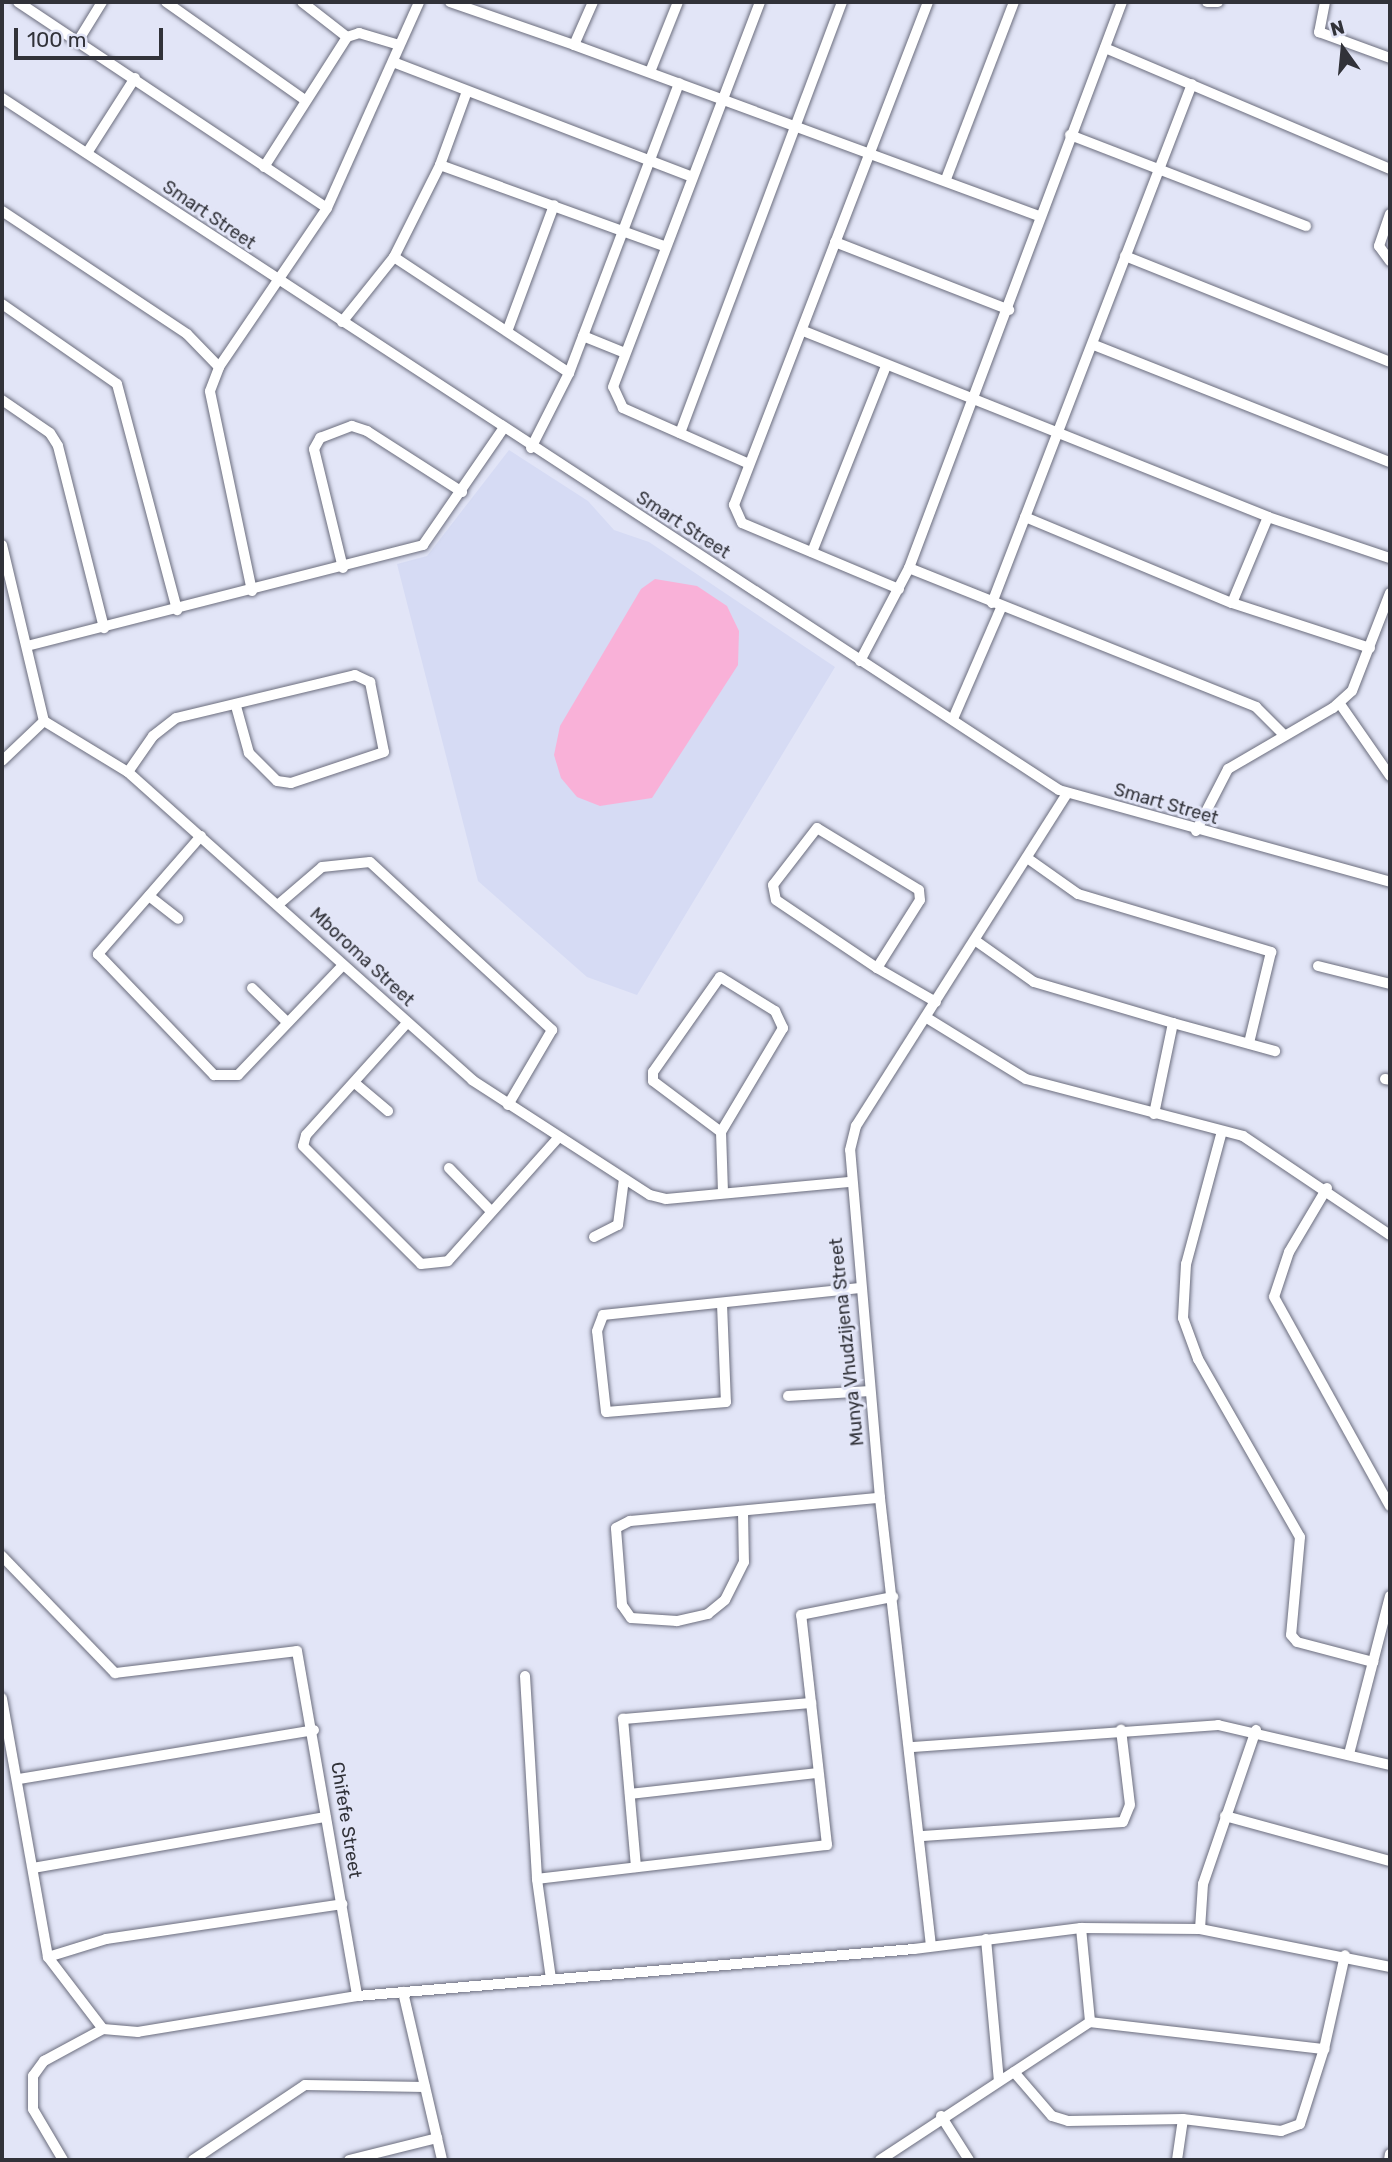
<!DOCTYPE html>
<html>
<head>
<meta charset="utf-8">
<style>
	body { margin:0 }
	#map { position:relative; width:1392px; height:2162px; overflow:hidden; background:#e2e5f7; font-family:Rubik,sans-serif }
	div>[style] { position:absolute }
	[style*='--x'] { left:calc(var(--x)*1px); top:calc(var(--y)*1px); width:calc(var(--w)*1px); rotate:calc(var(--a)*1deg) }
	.built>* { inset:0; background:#d6dbf4 }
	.green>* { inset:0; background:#f9b1d8 }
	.roads { filter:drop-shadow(0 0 2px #6b6d7d) drop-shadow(0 0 2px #6b6d7d) }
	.street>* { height:10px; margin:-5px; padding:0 5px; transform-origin:5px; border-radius:5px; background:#fff }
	span { translate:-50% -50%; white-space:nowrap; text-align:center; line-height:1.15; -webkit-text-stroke:6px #e2e5f7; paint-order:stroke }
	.street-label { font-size:18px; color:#313239 }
	.frame { position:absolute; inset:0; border:4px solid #313239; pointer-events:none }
	.north { position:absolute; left:1308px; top:14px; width:70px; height:70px; -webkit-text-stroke:5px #e2e5f7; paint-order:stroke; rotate:345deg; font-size:19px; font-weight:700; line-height:28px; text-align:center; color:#313239 }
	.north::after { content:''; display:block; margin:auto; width:24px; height:32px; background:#313239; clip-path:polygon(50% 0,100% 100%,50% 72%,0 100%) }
	.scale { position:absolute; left:14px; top:28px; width:149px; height:32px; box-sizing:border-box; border:4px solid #313239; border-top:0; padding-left:9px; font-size:21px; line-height:24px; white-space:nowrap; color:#313239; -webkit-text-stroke:5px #e2e5f7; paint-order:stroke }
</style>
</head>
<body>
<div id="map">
	<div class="built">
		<div style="clip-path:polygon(509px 450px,588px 501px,614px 530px,649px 542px,835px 667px,637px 995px,587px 977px,478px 881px,397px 564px,427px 556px)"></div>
	</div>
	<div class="green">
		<div style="clip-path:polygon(655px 579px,697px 586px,727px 606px,739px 631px,738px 665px,652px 798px,600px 806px,577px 797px,561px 778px,554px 755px,560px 726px,641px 589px)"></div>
	</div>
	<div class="roads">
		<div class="street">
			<div style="--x:18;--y:2;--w:371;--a:33.7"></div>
			<div style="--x:166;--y:2;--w:170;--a:35.2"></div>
			<div style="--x:302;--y:2;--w:57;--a:37.9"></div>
			<div style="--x:347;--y:37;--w:13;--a:-18"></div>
			<div style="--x:359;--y:33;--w:42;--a:16.7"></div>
			<div style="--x:450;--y:2;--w:131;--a:19.1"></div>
			<div style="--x:574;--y:45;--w:47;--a:-66.2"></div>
			<div style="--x:1207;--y:2;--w:11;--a:0"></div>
			<div style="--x:1325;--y:2;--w:31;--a:101"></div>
			<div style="--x:1319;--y:32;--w:76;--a:20.1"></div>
			<div style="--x:78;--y:41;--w:46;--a:-58.4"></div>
			<div style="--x:574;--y:45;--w:496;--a:20.2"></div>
			<div style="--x:1105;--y:48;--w:310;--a:23"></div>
			<div style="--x:393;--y:62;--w:318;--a:21"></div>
			<div style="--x:650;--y:72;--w:75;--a:-68.2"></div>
			<div style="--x:2;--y:98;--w:1263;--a:33.21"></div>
			<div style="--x:1059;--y:790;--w:344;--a:15.5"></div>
			<div style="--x:1070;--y:135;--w:253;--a:21.1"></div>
			<div style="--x:87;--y:153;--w:89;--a:-57.4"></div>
			<div style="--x:440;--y:165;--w:238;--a:19.9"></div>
			<div style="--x:264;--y:167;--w:154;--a:-57.4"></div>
			<div style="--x:946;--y:179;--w:190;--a:-69"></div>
			<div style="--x:2;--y:211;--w:222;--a:33.6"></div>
			<div style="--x:187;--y:334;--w:46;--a:45.9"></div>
			<div style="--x:1390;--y:214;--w:34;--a:109"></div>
			<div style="--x:1379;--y:246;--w:19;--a:54"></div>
			<div style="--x:835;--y:242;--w:187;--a:21.3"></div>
			<div style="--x:1125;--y:256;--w:285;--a:21.8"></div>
			<div style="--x:394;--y:257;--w:210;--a:33.5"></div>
			<div style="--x:2;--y:304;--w:140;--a:34.8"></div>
			<div style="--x:117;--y:384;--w:234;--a:75.1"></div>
			<div style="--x:342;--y:322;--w:83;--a:-51.3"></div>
			<div style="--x:394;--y:257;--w:103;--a:-63.4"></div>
			<div style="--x:440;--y:165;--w:76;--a:-69.9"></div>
			<div style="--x:508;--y:329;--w:132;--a:-69.6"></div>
			<div style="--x:806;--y:332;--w:498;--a:21.8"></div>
			<div style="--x:583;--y:336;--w:45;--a:22"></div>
			<div style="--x:1094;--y:345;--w:318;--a:21.6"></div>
			<div style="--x:2;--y:400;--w:58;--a:34.5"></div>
			<div style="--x:50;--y:433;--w:15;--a:58"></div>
			<div style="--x:58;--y:446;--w:188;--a:75.8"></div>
			<div style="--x:680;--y:433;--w:460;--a:-69.4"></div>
			<div style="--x:531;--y:448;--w:84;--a:-63.1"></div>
			<div style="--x:569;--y:373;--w:310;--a:-69.2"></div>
			<div style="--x:747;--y:463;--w:136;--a:-156.1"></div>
			<div style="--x:623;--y:408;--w:23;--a:-115"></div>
			<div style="--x:613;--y:387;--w:412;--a:-69.1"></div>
			<div style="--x:1025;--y:517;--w:224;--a:22.6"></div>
			<div style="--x:2;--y:545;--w:181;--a:76.6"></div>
			<div style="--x:44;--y:721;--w:98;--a:31.3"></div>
			<div style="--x:128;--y:772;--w:462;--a:41.8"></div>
			<div style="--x:472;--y:1080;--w:212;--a:32.9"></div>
			<div style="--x:650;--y:1195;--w:16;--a:14"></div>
			<div style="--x:666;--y:1199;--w:184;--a:-5.3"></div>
			<div style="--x:812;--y:552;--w:200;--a:-68.3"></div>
			<div style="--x:343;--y:568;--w:122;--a:-103.7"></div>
			<div style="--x:314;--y:449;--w:13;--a:-61"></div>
			<div style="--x:320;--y:438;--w:34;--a:-21"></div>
			<div style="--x:352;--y:426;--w:16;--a:18"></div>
			<div style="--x:367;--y:431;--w:113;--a:32.7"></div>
			<div style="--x:909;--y:568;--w:374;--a:21.8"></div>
			<div style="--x:1256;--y:707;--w:40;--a:45"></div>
			<div style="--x:899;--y:589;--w:170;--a:-157.2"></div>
			<div style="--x:742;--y:523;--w:20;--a:-114"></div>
			<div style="--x:734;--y:505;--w:539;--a:-68.91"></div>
			<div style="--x:252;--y:591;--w:204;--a:-101.9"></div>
			<div style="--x:210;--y:391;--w:26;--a:-69"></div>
			<div style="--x:219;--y:367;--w:192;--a:-55.8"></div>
			<div style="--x:327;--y:208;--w:226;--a:-65.9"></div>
			<div style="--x:992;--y:603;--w:556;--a:-68.93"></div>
			<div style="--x:27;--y:646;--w:409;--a:-14.3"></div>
			<div style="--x:423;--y:545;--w:141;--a:-55.4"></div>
			<div style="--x:1370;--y:648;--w:145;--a:-161.9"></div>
			<div style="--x:1232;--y:603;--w:93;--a:-67.3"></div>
			<div style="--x:1268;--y:517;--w:129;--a:18.6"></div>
			<div style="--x:860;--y:661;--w:105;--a:-62.2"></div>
			<div style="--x:909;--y:568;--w:605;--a:-69.38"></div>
			<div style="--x:1340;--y:704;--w:88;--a:55.2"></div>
			<div style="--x:953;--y:719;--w:123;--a:-66.6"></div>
			<div style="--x:2;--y:761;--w:58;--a:-43.6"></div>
			<div style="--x:128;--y:772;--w:44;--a:-55.2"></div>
			<div style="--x:153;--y:736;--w:29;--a:-38"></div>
			<div style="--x:176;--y:718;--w:184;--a:-13.5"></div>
			<div style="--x:355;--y:675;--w:17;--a:25"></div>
			<div style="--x:370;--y:682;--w:71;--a:78.7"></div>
			<div style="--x:384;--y:752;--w:98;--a:161.6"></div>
			<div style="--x:291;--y:783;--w:14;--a:-172"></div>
			<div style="--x:277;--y:781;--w:40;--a:-135"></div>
			<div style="--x:249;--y:753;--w:49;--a:-105.5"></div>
			<div style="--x:1196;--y:831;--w:70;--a:-62.7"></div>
			<div style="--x:1228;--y:769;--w:121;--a:-30.2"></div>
			<div style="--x:1333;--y:708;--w:25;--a:-42"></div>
			<div style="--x:1352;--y:691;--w:105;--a:-68.8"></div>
			<div style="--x:201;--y:836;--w:157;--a:131.1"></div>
			<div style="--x:98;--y:954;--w:168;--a:46.2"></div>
			<div style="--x:214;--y:1075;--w:24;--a:0"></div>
			<div style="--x:238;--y:1075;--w:152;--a:-46.3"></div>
			<div style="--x:1030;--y:860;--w:59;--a:35.3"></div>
			<div style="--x:1078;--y:894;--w:202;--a:16.7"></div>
			<div style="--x:1271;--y:952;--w:94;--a:103.6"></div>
			<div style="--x:149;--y:896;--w:37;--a:38"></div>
			<div style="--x:280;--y:903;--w:55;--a:-40.6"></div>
			<div style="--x:322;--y:867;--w:48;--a:-5.9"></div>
			<div style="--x:370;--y:862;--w:248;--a:42.7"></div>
			<div style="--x:552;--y:1030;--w:87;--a:120.4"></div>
			<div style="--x:976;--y:941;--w:71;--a:35.3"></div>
			<div style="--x:1034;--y:982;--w:145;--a:16.4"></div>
			<div style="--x:1173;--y:1023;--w:93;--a:101.8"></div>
			<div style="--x:1318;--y:966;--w:74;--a:14"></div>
			<div style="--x:877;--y:968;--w:80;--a:-57.7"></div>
			<div style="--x:920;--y:900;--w:10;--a:-96"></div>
			<div style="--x:919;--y:890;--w:119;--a:-148.7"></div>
			<div style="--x:817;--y:828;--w:72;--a:127.7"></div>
			<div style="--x:773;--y:885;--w:15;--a:79"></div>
			<div style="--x:776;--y:900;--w:122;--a:34"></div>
			<div style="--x:877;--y:968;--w:68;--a:30"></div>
			<div style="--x:252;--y:988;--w:49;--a:44.2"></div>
			<div style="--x:927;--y:1018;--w:116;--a:31.6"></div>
			<div style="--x:1026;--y:1079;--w:224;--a:14.7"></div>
			<div style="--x:1243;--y:1136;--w:177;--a:34"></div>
			<div style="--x:407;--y:1023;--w:151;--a:132"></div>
			<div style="--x:306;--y:1135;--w:11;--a:105"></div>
			<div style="--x:303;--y:1146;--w:167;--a:45"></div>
			<div style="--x:421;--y:1264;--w:27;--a:-6"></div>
			<div style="--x:448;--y:1261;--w:165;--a:-48.2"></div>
			<div style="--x:1173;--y:1023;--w:106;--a:15.4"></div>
			<div style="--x:1385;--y:1079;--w:5;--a:11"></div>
			<div style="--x:356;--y:1084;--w:42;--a:40.2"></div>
			<div style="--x:1222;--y:1131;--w:138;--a:105.1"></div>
			<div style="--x:1186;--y:1264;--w:54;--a:93.2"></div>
			<div style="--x:1183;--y:1318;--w:44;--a:69.9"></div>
			<div style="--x:1198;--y:1359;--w:205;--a:60.2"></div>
			<div style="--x:1300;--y:1537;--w:98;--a:95.2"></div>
			<div style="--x:1291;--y:1635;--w:9;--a:49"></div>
			<div style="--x:1297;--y:1642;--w:79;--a:14.7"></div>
			<div style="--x:1373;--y:1662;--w:68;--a:-75.6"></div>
			<div style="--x:721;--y:1132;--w:85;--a:-143.1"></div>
			<div style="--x:653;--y:1081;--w:9;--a:-90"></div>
			<div style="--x:653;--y:1072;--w:116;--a:-54.8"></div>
			<div style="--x:720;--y:977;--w:65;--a:31.7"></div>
			<div style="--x:775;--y:1011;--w:19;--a:65"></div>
			<div style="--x:783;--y:1028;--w:121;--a:120.8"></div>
			<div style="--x:721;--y:1132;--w:61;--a:88.1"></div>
			<div style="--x:449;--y:1168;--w:60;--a:45.7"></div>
			<div style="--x:1327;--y:1188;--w:74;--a:120.7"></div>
			<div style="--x:1289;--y:1252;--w:47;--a:108.4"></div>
			<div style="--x:1274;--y:1297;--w:239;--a:61"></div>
			<div style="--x:594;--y:1237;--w:27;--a:-27"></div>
			<div style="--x:618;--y:1225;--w:46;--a:-82.6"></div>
			<div style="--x:722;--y:1304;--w:98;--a:87.7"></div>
			<div style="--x:726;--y:1402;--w:120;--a:175.2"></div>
			<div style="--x:606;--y:1412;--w:81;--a:-96.3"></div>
			<div style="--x:597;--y:1331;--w:17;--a:-69"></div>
			<div style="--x:603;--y:1315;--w:258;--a:-6"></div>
			<div style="--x:788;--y:1396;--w:82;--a:-3.5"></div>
			<div style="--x:743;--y:1512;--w:50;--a:88.9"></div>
			<div style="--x:744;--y:1562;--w:42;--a:116.6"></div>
			<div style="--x:725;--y:1600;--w:22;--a:141"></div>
			<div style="--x:708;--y:1614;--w:32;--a:167"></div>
			<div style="--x:677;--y:1621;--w:46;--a:-176.3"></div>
			<div style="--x:631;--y:1618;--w:16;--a:-125"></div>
			<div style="--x:622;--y:1605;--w:77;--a:-94.5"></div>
			<div style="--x:616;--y:1528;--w:16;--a:-27"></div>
			<div style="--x:630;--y:1521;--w:251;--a:-5.3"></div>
			<div style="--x:2;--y:1556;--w:163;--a:46"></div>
			<div style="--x:115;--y:1673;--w:183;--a:-6.9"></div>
			<div style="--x:297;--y:1651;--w:350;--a:80.1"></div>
			<div style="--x:357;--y:1996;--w:222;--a:170.7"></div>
			<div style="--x:138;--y:2032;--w:35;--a:-175"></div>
			<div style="--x:103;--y:2029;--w:91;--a:-127.4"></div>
			<div style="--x:48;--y:1957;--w:263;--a:-100.1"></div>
			<div style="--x:525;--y:1676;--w:203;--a:86.6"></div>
			<div style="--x:913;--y:1747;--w:306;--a:-4.1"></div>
			<div style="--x:1218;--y:1725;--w:177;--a:13.1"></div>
			<div style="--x:1349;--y:1754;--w:95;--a:-75.4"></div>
			<div style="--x:19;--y:1779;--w:299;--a:-9.4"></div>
			<div style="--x:630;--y:1794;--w:189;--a:-6.4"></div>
			<div style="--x:1225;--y:1816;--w:171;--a:15.3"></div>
			<div style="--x:923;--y:1836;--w:200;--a:-4"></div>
			<div style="--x:1123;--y:1822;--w:18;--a:-68"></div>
			<div style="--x:1130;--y:1805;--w:76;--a:-96.8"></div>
			<div style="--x:636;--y:1867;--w:149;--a:-95"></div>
			<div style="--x:623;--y:1719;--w:189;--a:-4.9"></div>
			<div style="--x:33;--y:1868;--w:297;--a:-9.9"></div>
			<div style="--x:1081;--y:1928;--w:94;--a:84.5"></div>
			<div style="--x:1090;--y:2022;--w:236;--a:6.6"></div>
			<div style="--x:1324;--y:2049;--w:96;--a:-77.4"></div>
			<div style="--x:1200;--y:1929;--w:45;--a:-86.2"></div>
			<div style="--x:1203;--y:1884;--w:163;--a:-71"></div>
			<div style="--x:986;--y:1939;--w:143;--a:84.8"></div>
			<div style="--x:931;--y:1946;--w:451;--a:-96.5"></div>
			<div style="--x:880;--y:1498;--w:349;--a:-94.9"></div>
			<div style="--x:850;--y:1150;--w:25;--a:-76"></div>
			<div style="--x:856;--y:1126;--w:394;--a:-57.6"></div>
			<div style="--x:48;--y:1957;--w:61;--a:-17.2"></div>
			<div style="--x:106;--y:1939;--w:239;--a:-8.4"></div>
			<div style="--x:551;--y:1979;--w:101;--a:-98"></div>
			<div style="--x:537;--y:1879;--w:292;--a:-6.7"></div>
			<div style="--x:827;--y:1845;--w:231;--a:-96.4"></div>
			<div style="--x:801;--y:1615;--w:94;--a:-11.1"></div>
			<div style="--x:403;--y:1992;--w:172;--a:76.9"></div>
			<div style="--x:357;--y:1996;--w:559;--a:-4.82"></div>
			<div style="--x:914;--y:1949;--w:168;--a:-7.2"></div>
			<div style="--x:1081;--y:1928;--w:119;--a:0.5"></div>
			<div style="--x:1200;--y:1929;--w:194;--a:11.3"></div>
			<div style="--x:1014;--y:2072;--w:58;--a:49.2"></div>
			<div style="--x:1052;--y:2116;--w:17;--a:17"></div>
			<div style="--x:1068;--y:2121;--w:115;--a:-1"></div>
			<div style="--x:1183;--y:2119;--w:99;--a:7"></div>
			<div style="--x:1281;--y:2131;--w:20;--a:-20"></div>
			<div style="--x:1300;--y:2124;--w:79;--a:-72.3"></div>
			<div style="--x:941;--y:2116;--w:52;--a:57.5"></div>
			<div style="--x:63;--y:2160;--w:59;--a:-120.5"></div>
			<div style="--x:33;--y:2109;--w:33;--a:-90"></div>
			<div style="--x:33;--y:2076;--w:19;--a:-54"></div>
			<div style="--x:44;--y:2061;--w:67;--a:-28.5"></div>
			<div style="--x:193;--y:2160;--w:135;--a:-33.8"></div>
			<div style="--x:305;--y:2085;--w:120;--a:1"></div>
			<div style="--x:349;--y:2160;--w:91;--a:-14"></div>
			<div style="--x:880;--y:2160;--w:251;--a:-33.3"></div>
			<div style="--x:1177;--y:2160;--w:41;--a:-81.7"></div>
			<div style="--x:1389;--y:2160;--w:6;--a:-81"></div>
		</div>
	</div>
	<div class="street-label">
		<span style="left:209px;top:215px;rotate:34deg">Smart Street</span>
		<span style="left:683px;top:525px;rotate:33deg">Smart Street</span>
		<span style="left:1166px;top:804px;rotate:16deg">Smart Street</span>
		<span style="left:362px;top:957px;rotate:43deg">Mboroma Street</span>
		<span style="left:847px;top:1342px;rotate:-96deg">Munya Vhudzijena Street</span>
		<span style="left:346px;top:1820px;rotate:81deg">Chifefe Street</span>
	</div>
	<div class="frame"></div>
	<div class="north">N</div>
	<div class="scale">100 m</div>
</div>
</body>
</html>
